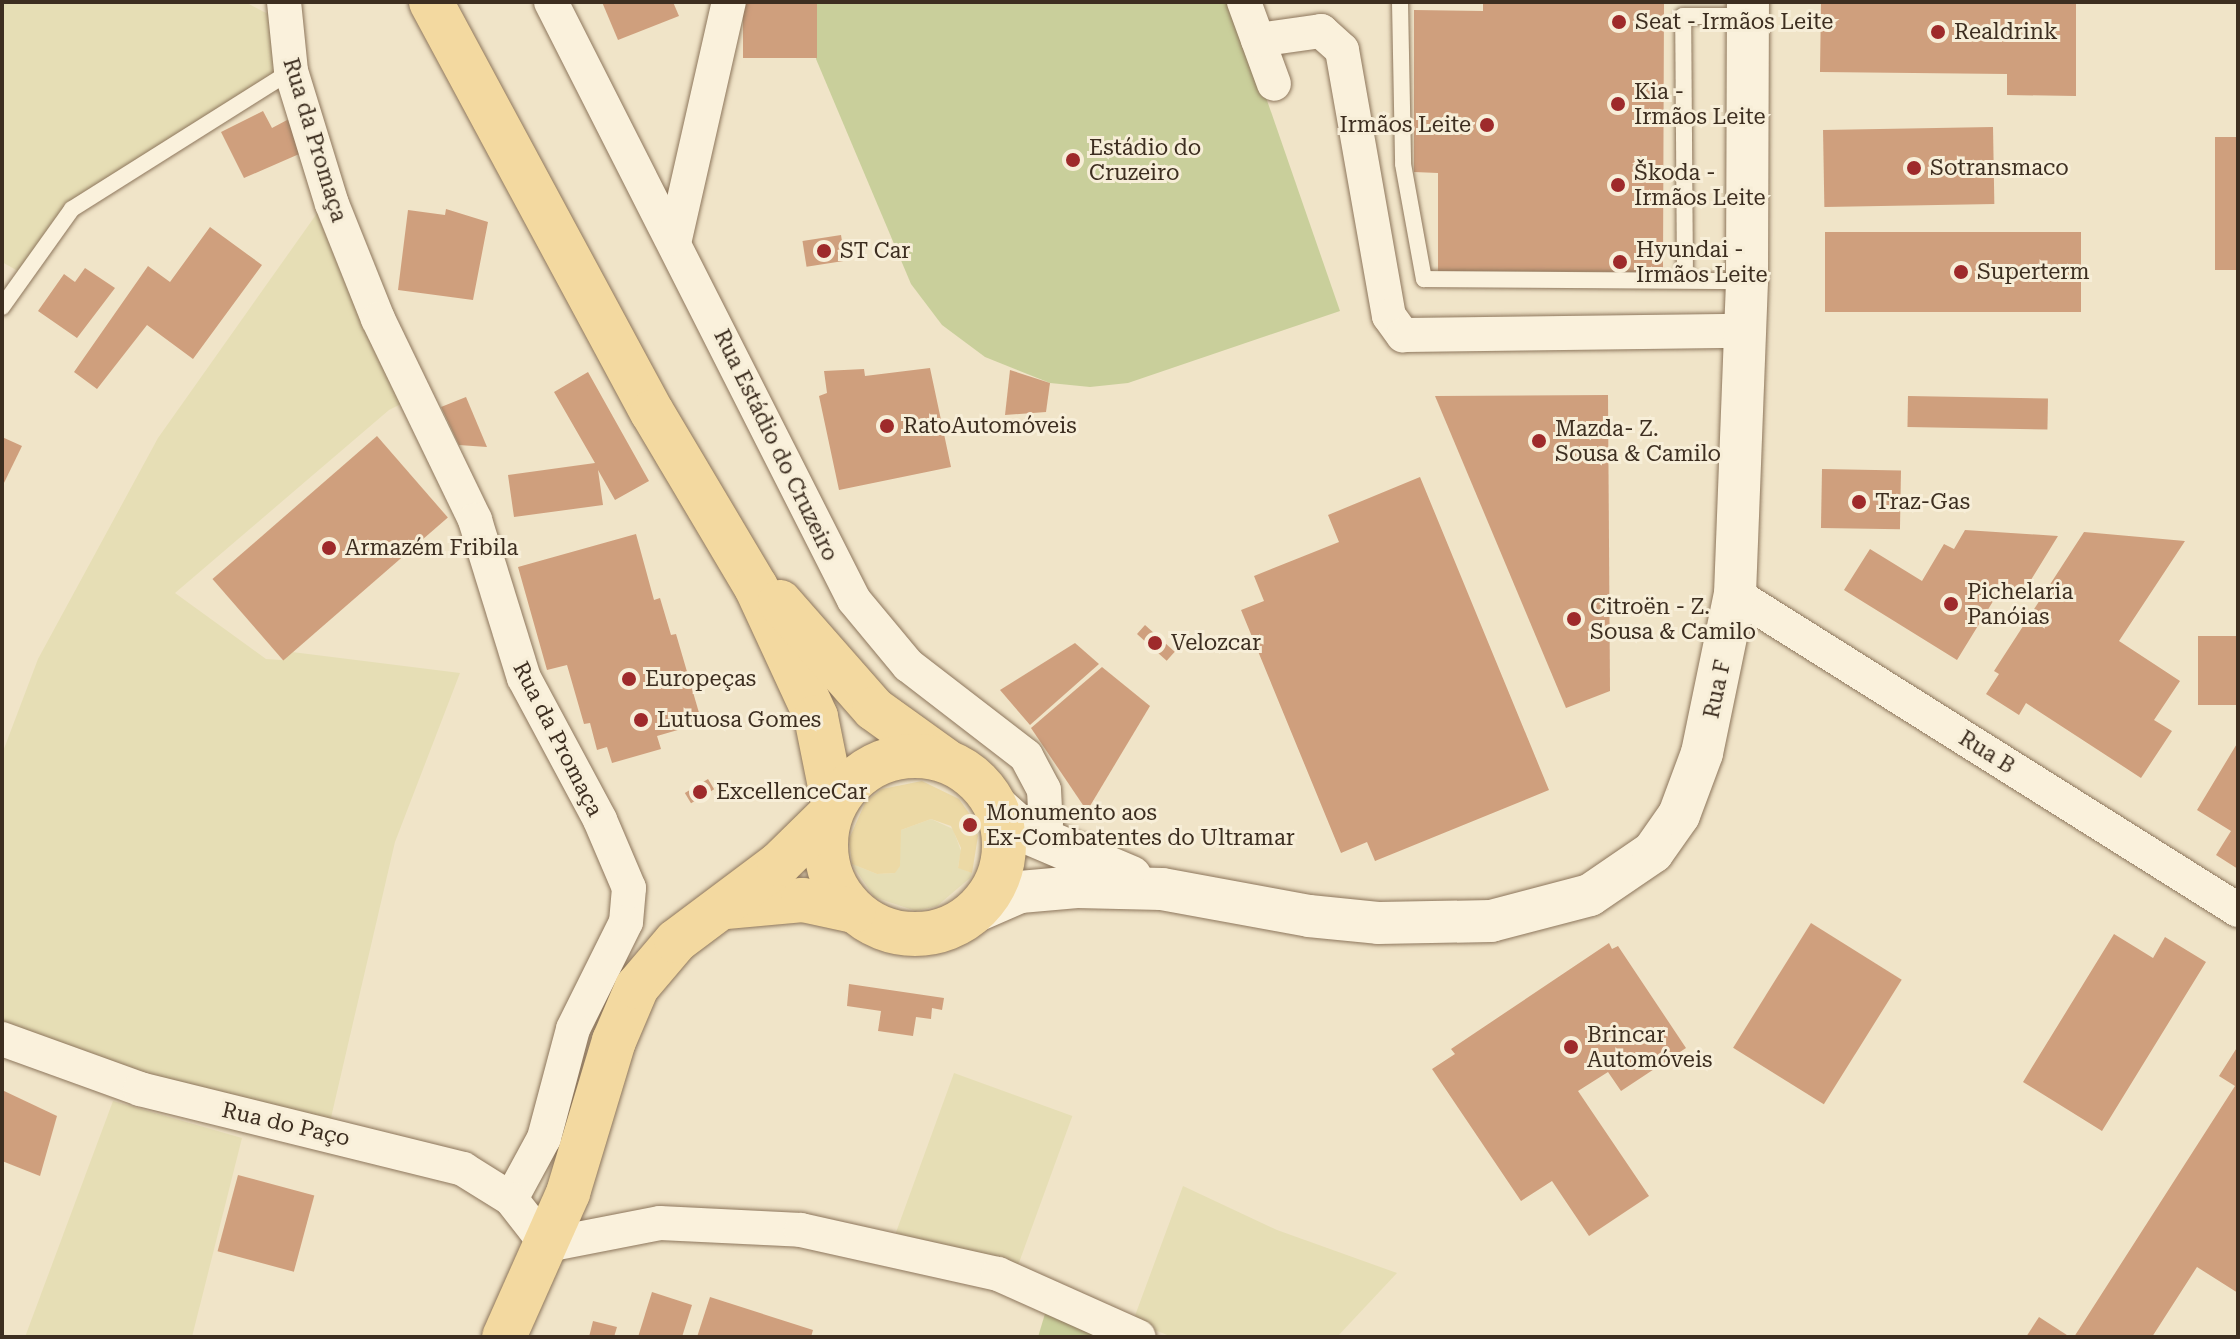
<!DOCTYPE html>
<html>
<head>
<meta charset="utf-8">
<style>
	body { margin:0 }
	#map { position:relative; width:2240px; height:1339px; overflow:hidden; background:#f0e4c8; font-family:"Roboto Serif",serif }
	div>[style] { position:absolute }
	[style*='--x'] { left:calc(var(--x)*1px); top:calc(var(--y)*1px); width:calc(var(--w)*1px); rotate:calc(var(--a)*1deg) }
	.farmland>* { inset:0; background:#e6deb5; transform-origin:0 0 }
	.green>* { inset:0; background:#c9cf9b }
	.sand>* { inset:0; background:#ecd9a5 }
	.building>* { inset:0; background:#cf9f7d; transform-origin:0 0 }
	.roads { filter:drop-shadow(0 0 2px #8d765c) drop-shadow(0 0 2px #8d765c) }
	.service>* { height:16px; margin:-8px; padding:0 8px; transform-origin:8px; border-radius:8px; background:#faf1dc }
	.minor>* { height:34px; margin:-17px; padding:0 17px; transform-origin:17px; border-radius:17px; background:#faf1dc }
	.tertiary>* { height:42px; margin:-21px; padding:0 21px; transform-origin:21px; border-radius:21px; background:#faf1dc }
	.primary>* { height:44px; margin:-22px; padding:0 22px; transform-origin:22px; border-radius:22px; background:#f3d9a0 }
	.primary>.ring { margin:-22px; padding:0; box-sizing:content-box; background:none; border:44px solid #f3d9a0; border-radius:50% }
	.dots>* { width:22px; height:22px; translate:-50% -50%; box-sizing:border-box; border:4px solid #f7eed8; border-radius:50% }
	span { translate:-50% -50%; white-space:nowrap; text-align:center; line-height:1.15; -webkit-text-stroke:6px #f7eed8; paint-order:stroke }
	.poi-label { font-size:22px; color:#3d2e20 }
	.left { translate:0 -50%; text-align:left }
	.right { translate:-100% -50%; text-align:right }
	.street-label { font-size:22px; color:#3d2e20 }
	.frame { position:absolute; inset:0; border:4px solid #3d2e20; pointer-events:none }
</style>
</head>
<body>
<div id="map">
	<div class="farmland">
		<div style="clip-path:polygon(2px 2px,245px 2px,274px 17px,281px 73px,67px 206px,18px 271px,2px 262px)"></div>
		<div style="clip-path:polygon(325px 202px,409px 400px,389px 410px,175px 593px,266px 659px,282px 660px,292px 652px,460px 673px,395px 842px,330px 1122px,199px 1097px,2px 1029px,2px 754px,38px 659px,158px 438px)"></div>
		<div style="clip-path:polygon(931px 819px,953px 829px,961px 851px,958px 867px,972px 873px,970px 878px,937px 906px,916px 911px,874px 897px,852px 864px,877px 874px,895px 873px,901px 830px)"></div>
		<div style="left:954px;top:1073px;width:126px;height:170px;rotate:20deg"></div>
		<div style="clip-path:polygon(113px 1101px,242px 1138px,192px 1337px,25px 1337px)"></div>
		<div style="clip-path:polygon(1183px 1186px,1277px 1230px,1397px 1273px,1337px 1337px,1172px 1337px,1133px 1321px)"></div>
	</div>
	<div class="green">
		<div style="clip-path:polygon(817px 2px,1233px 2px,1340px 311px,1128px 383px,1090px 387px,1050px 383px,985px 357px,942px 325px,911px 284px,816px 59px)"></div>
		<div style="clip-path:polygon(1047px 1307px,1114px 1337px,1038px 1337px)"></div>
	</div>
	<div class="sand">
		<div style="clip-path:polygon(922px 781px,959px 799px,971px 816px,978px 836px,972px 873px,958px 868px,961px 848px,951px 826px,931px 819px,901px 830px,900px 866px,895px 873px,877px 874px,852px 864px,849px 839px,866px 801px,882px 789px)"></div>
	</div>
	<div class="building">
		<div style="clip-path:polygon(602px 2px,673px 2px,679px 16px,618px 40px)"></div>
		<div style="left:743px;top:2px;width:74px;height:56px"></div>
		<div style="clip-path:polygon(1483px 2px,1664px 2px,1663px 272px,1438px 271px,1438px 173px,1414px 172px,1414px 10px,1483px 11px)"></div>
		<div style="clip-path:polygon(1821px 2px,2076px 2px,2076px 96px,2007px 95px,2007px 74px,1820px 72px)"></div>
		<div style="clip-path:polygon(263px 111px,272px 128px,289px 119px,306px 151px,244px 178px,221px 132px)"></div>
		<div style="left:1993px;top:127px;width:77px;height:170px;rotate:89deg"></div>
		<div style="left:2215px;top:137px;width:23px;height:133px"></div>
		<div style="clip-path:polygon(446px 209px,488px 222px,473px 300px,398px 290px,408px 210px,445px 215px)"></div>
		<div style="clip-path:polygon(210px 227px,262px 265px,193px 359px,147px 325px,97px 389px,74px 372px,148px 266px,170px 282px)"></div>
		<div style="left:1825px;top:232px;width:256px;height:80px"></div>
		<div style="left:841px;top:235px;width:26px;height:39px;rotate:81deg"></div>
		<div style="clip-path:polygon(85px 268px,115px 288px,77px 338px,38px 311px,64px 274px,75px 282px)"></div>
		<div style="clip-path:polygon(930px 368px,951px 467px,839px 490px,819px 396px,827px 393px,824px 371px,864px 369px,865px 376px)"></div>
		<div style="clip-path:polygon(1010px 370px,1050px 383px,1046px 412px,1005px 415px)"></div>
		<div style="clip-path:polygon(588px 372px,649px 481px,615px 500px,598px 470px,603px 505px,514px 517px,508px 475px,595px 463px,554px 392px)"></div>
		<div style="clip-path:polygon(1608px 395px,1610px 691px,1566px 708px,1435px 396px)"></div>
		<div style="left:1908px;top:396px;width:140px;height:31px;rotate:1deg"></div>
		<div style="clip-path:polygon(466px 397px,487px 447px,459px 445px,441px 407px)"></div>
		<div style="left:377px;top:436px;width:108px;height:218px;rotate:49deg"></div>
		<div style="clip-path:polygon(2px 437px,22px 446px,2px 487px)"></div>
		<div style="left:1822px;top:469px;width:79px;height:59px;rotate:1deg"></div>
		<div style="clip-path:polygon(1420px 477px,1549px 790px,1375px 861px,1367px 842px,1341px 853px,1241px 610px,1264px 601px,1254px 576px,1339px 542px,1328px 515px)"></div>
		<div style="clip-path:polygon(1965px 530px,2058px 536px,2021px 596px,2003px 585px,1957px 660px,1844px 590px,1870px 549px,1922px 581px,1944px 544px,1954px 549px)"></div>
		<div style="clip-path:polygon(2084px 532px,2185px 541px,2119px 641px,2180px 681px,2154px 720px,2172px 731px,2141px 778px,2026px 703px,2019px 715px,1986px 694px,1999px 674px,1994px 671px)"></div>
		<div style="clip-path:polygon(636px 534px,654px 600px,660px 598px,671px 635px,676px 634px,702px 723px,657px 736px,661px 749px,612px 763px,607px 747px,597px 750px,590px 723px,584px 724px,567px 665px,547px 670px,518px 567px)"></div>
		<div style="left:1145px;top:625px;width:40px;height:12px;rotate:42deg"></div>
		<div style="left:2198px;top:636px;width:40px;height:69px"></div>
		<div style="clip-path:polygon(1075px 643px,1099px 664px,1030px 725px,1000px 690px)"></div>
		<div style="clip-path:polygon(1102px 667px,1150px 706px,1087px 811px,1031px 728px)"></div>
		<div style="clip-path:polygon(2238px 742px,2238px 869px,2216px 855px,2231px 831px,2197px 810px)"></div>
		<div style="left:708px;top:779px;width:12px;height:27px;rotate:59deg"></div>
		<div style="left:1811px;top:923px;width:107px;height:147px;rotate:32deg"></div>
		<div style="clip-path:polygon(2114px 934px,2153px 958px,2165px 937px,2206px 962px,2102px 1131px,2023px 1082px)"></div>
		<div style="clip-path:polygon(1609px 943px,1612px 949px,1618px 946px,1686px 1048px,1621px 1091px,1608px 1072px,1578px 1091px,1649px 1196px,1589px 1236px,1552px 1181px,1521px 1201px,1432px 1069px,1455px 1054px,1451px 1049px)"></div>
		<div style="clip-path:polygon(849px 984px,944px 998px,942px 1010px,932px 1008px,931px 1019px,916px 1017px,913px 1036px,878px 1031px,881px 1011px,847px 1006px)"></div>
		<div style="clip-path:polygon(2238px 1046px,2238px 1293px,2197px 1267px,2152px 1337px,2074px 1337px,2235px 1086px,2219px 1076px)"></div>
		<div style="clip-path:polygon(2px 1090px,57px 1116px,40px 1176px,2px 1161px)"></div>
		<div style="left:238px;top:1175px;width:79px;height:79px;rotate:15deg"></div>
		<div style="clip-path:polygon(652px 1292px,692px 1305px,682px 1337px,638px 1337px)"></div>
		<div style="clip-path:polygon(710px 1297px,813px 1330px,811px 1337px,697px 1337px)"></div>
		<div style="clip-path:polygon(2039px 1317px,2070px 1337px,2026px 1337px)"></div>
		<div style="clip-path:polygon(593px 1321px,617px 1327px,614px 1337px,589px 1337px)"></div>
	</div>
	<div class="roads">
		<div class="service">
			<div style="--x:1400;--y:2;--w:162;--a:88.9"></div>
			<div style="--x:1403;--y:164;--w:117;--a:79.7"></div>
			<div style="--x:1424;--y:279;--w:323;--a:0.4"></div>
			<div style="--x:1685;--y:280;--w:264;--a:-90.4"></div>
			<div style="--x:1683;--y:16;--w:65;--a:0"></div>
			<div style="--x:2;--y:307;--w:120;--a:-54.5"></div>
			<div style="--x:72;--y:209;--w:259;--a:-32.2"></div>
		</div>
		<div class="minor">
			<div style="--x:284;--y:2;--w:69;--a:84.2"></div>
			<div style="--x:291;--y:71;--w:139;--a:72.9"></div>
			<div style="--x:332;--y:204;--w:124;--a:68.2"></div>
			<div style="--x:378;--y:319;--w:223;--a:64.2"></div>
			<div style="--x:475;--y:520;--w:165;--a:72.8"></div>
			<div style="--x:524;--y:678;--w:161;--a:61.8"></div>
			<div style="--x:600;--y:820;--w:74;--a:66.9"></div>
			<div style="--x:629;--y:888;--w:34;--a:95"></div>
			<div style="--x:626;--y:922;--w:119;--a:116.4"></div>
			<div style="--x:573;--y:1029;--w:113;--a:104.9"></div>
			<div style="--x:544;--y:1138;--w:69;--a:118.4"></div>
			<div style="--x:551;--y:2;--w:670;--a:63.13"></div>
			<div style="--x:854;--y:600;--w:85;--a:50.3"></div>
			<div style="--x:908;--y:665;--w:149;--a:37.6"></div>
			<div style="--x:1026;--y:756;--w:38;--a:62"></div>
			<div style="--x:1044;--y:790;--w:33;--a:87"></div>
			<div style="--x:1046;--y:823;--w:18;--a:106"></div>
			<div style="--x:1244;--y:2;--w:87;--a:69.9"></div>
			<div style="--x:1258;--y:40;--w:64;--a:-8.1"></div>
			<div style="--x:1321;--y:31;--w:28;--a:42"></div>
			<div style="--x:1342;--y:50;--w:270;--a:80"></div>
			<div style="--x:1389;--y:316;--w:24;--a:54"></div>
			<div style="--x:1403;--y:335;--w:342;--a:-0.7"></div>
			<div style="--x:675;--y:239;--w:243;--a:-77.2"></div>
			<div style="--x:1735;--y:594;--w:594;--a:32.14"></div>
			<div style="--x:2;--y:1039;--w:147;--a:19.9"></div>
			<div style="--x:140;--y:1089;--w:333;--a:13.9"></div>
			<div style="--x:463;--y:1169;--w:57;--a:32"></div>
			<div style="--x:511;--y:1199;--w:58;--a:52"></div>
			<div style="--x:547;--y:1245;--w:115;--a:-11"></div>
			<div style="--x:660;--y:1223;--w:141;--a:2.8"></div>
			<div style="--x:801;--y:1230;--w:202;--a:12.6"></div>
			<div style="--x:998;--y:1274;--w:154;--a:24.1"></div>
		</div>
		<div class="tertiary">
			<div style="--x:996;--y:806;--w:39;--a:42"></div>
			<div style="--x:1025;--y:832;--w:115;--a:23"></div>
			<div style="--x:974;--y:912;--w:50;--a:-23.5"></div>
			<div style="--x:1020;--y:892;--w:57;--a:-5"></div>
			<div style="--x:1077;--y:887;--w:85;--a:1.3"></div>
			<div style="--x:1162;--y:889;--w:149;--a:10.4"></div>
			<div style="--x:1309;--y:916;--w:69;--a:5.8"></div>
			<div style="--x:1378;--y:923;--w:113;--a:-1"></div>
			<div style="--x:1491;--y:921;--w:102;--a:-14.7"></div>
			<div style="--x:1590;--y:895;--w:76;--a:-34.3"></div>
			<div style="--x:1653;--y:852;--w:45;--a:-54.9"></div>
			<div style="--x:1679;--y:815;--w:66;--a:-69.6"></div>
			<div style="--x:1702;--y:753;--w:162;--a:-78.3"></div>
			<div style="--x:1735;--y:594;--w:313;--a:-87.8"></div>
			<div style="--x:1747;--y:281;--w:279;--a:-89.8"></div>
		</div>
		<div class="primary">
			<div style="--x:431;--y:2;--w:466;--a:61.7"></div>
			<div style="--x:652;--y:412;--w:204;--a:59.3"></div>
			<div style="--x:756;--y:587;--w:143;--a:65.2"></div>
			<div style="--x:816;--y:717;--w:91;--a:78.6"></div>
			<div style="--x:780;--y:602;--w:142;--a:48.7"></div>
			<div style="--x:874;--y:709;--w:87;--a:35.7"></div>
			<div class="ring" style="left:826px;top:756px;width:134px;height:134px"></div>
			<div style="--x:726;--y:907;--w:77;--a:-5.2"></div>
			<div style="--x:803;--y:900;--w:52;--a:12.2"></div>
			<div style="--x:504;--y:1337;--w:158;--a:-66"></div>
			<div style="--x:568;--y:1193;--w:159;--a:-73.2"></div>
			<div style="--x:614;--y:1041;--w:59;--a:-66.9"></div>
			<div style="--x:637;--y:987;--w:60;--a:-49.7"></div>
			<div style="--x:676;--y:941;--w:129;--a:-36.8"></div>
			<div style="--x:779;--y:864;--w:70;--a:-44.4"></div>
		</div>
	</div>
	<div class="dots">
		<div style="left:1619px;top:22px;background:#9e2a2b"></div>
		<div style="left:1938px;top:32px;background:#9e2a2b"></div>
		<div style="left:1618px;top:104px;background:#9e2a2b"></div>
		<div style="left:1487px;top:125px;background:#9e2a2b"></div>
		<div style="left:1073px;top:160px;background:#9e2a2b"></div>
		<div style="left:1914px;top:168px;background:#9e2a2b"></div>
		<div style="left:1618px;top:185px;background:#9e2a2b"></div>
		<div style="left:824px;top:251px;background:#9e2a2b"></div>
		<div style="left:1620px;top:262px;background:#9e2a2b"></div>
		<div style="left:1961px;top:272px;background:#9e2a2b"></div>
		<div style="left:887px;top:426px;background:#9e2a2b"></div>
		<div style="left:1539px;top:441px;background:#9e2a2b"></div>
		<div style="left:1859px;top:502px;background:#9e2a2b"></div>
		<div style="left:329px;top:548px;background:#9e2a2b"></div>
		<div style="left:1951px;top:604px;background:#9e2a2b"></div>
		<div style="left:1574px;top:619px;background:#9e2a2b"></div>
		<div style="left:1155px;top:643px;background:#9e2a2b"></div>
		<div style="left:629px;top:679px;background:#9e2a2b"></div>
		<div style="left:641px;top:720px;background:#9e2a2b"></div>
		<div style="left:700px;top:792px;background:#9e2a2b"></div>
		<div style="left:970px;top:825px;background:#9e2a2b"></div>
		<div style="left:1571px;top:1047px;background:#9e2a2b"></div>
	</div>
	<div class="poi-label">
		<span class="left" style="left:1635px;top:22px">Seat - Irmãos Leite</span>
		<span class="left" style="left:1954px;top:32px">Realdrink</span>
		<span class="left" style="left:1634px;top:104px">Kia -<br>Irmãos Leite</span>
		<span class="right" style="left:1471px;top:125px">Irmãos Leite</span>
		<span class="left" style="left:1089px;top:160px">Estádio do<br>Cruzeiro</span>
		<span class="left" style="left:1930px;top:168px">Sotransmaco</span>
		<span class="left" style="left:1634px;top:185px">Škoda -<br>Irmãos Leite</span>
		<span class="left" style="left:1636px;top:262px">Hyundai -<br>Irmãos Leite</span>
		<span class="left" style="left:840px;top:251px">ST Car</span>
		<span class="left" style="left:1977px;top:272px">Superterm</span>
		<span class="left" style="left:903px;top:426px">RatoAutomóveis</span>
		<span class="left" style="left:1555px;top:441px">Mazda- Z.<br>Sousa &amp; Camilo</span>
		<span class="left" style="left:1875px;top:502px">Traz-Gas</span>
		<span class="left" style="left:345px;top:548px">Armazém Fribila</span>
		<span class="left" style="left:1967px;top:604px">Pichelaria<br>Panóias</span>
		<span class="left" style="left:1590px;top:619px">Citroën - Z.<br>Sousa &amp; Camilo</span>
		<span class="left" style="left:1171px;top:643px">Velozcar</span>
		<span class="left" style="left:645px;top:679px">Europeças</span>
		<span class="left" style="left:657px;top:720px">Lutuosa Gomes</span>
		<span class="left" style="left:716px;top:792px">ExcellenceCar</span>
		<span class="left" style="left:986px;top:825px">Monumento aos<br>Ex-Combatentes do Ultramar</span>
		<span class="left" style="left:1587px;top:1047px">Brincar<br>Automóveis</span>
	</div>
	<div class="street-label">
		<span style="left:315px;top:140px;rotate:73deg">Rua da Promaça</span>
		<span style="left:776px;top:445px;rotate:64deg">Rua Estádio do Cruzeiro</span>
		<span style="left:1717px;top:689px;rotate:-78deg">Rua F</span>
		<span style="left:558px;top:739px;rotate:63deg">Rua da Promaça</span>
		<span style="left:1987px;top:752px;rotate:32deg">Rua B</span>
		<span style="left:286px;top:1124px;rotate:13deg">Rua do Paço</span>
	</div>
	<div class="frame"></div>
</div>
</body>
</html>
